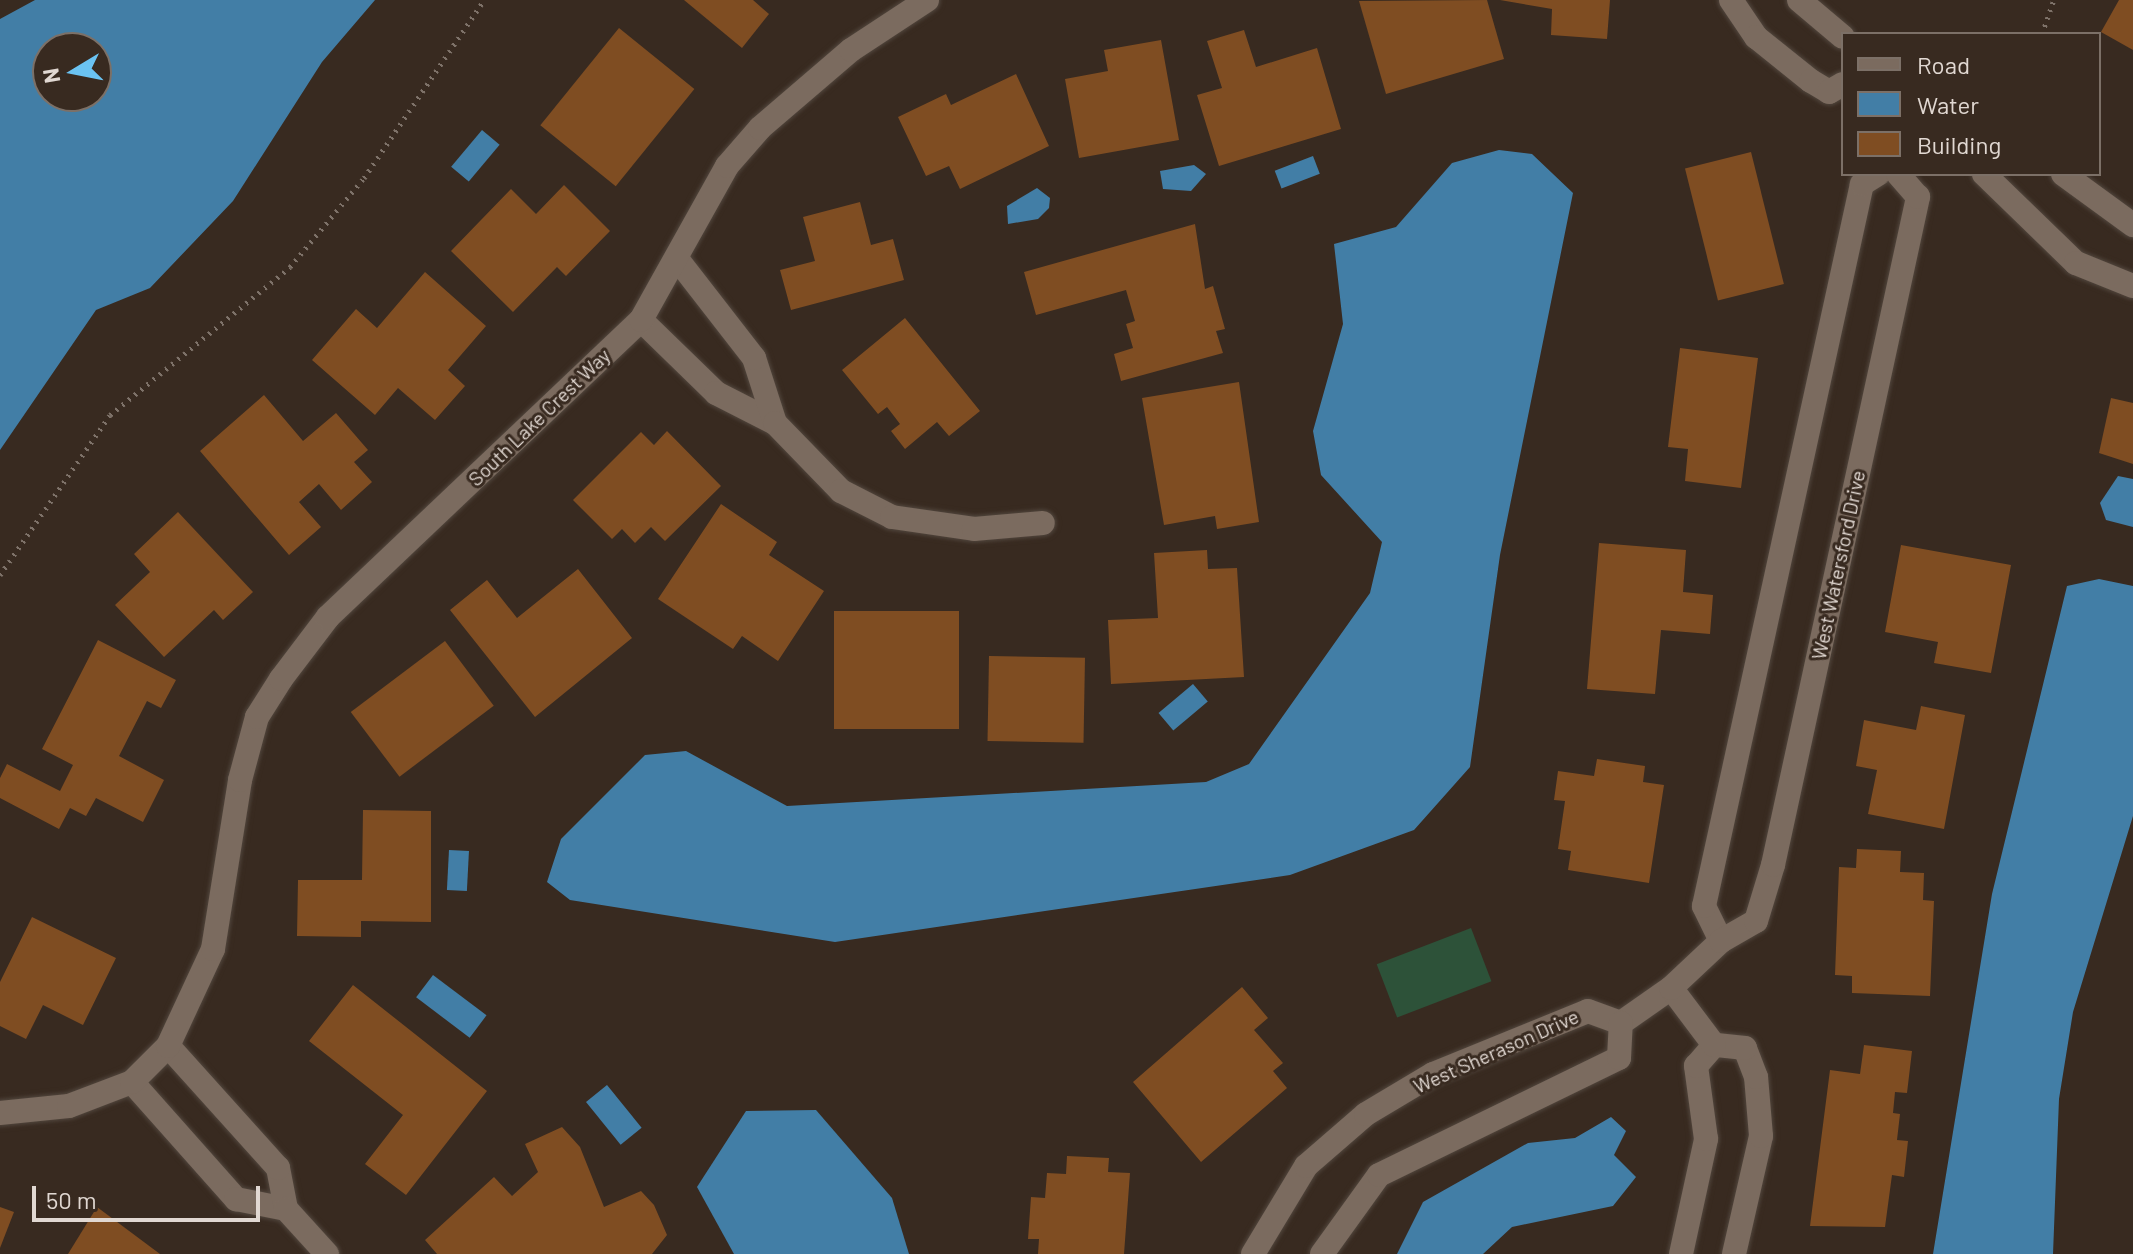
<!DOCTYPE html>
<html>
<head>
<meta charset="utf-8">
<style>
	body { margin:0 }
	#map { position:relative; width:2133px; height:1254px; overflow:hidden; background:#382a20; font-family:Barlow,sans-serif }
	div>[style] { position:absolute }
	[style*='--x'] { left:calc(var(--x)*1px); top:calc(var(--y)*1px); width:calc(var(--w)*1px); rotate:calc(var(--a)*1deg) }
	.green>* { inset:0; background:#2d5239; transform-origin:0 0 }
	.water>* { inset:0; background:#427ea6; transform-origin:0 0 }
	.building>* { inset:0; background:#7f4d22; transform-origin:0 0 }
	.path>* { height:5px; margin-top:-2.5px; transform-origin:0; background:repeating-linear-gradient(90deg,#7e7269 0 2px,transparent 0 8px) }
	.roads { filter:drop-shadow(0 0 2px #51463d) drop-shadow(0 0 2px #51463d) }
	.street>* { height:24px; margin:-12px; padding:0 12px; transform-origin:12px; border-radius:12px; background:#7b6b5f }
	span { translate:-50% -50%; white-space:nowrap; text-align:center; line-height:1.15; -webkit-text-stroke:6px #382a20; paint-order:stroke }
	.street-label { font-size:20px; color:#e1d8d2 }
	.legend { position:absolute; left:1841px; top:32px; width:260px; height:144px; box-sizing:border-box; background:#382a20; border:2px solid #7c7067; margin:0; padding:10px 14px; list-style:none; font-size:24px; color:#e1d8d2 }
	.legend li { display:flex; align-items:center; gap:16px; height:40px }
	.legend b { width:40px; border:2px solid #7c7067 }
	.north { position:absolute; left:32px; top:32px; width:80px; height:80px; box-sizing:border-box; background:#382a20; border:2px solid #7c7067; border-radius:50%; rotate:260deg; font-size:22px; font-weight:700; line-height:32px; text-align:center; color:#e1d8d2 }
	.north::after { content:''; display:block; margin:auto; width:28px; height:36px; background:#6bc3f2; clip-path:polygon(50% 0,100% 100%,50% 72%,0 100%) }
	.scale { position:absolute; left:32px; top:1186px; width:228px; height:36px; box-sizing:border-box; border:4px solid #e1d8d2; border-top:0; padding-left:10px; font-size:24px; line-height:28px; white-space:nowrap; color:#e1d8d2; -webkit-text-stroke:6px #382a20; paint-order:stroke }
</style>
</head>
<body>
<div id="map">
	<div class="green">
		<div style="left:1471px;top:928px;width:57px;height:101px;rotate:69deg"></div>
	</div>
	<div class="water">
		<div style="clip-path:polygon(evenodd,35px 0,375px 0,322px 62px,233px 201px,150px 288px,96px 310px,0 450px,0 19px,35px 0,48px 48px,96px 48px,96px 96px,48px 96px,48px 48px)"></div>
		<div style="left:482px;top:130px;width:23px;height:48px;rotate:40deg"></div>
		<div style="clip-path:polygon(1499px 150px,1532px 154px,1573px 193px,1500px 555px,1470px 767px,1414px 830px,1290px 875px,835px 942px,570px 900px,547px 882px,561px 839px,645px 755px,686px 751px,787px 806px,1206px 782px,1249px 764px,1370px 593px,1382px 542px,1321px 475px,1313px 431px,1343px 324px,1334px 244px,1396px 227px,1452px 163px)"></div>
		<div style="left:1313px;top:156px;width:19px;height:41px;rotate:69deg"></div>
		<div style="clip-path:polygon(1194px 165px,1206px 174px,1191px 191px,1163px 189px,1160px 171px)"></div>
		<div style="clip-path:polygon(1037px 188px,1050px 198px,1049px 208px,1038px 219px,1008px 224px,1007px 206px)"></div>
		<div style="clip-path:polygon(2118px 476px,2133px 479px,2133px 527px,2106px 520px,2100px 503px)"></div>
		<div style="clip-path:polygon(2099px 579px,2133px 586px,2133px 816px,2073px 1012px,2059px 1099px,2053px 1254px,1933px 1254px,1992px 894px,2067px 586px)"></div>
		<div style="left:1193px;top:684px;width:23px;height:45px;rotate:50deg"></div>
		<div style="left:449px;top:850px;width:20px;height:40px;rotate:3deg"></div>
		<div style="left:433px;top:975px;width:67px;height:28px;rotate:37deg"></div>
		<div style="left:607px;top:1085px;width:55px;height:27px;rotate:51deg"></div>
		<div style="clip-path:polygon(816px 1110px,892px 1198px,909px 1254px,734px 1254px,697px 1187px,746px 1111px)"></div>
		<div style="clip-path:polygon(1611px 1117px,1626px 1131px,1614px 1155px,1636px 1177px,1613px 1206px,1512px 1227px,1483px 1254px,1397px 1254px,1423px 1202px,1528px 1143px,1575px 1138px)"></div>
	</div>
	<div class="building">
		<div style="clip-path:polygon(684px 0,753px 0,769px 14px,742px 48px)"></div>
		<div style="clip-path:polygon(1487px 0,1504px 59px,1386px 94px,1359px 1px)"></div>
		<div style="clip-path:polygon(1500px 0,1610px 0,1607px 39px,1551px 35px,1552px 9px)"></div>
		<div style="clip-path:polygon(2119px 0,2133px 0,2133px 50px,2101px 32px)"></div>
		<div style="left:619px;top:28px;width:97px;height:125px;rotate:39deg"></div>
		<div style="clip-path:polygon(1244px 30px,1256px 67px,1317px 48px,1341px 129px,1219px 166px,1197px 95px,1222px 88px,1207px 41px)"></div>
		<div style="clip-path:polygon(1161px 40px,1179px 140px,1079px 158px,1065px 79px,1108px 71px,1104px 50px)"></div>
		<div style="clip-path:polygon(1016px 74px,1049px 146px,960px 189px,949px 166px,926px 176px,898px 117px,946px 94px,951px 105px)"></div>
		<div style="left:1751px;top:152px;width:136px;height:68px;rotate:76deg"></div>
		<div style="clip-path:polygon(564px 185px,610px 231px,566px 276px,557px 267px,513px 312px,451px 251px,511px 189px,536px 214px)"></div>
		<div style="clip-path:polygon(860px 202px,871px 245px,893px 239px,904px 280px,791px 310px,780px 270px,815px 261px,803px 217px)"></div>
		<div style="clip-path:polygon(1195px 224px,1205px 289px,1213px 286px,1225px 329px,1216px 331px,1223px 353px,1121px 381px,1114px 354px,1133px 348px,1126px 324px,1135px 321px,1126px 290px,1036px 315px,1024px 272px)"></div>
		<div style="clip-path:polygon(425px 272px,486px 326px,448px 370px,465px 386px,435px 420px,398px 388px,375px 415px,312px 360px,356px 309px,377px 328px)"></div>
		<div style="clip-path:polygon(905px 318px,980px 411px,949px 436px,937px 422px,905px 449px,891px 431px,900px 424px,887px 407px,878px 414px,842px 370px)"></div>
		<div style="clip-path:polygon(1680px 348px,1758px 358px,1741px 488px,1685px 481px,1688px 449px,1668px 447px)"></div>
		<div style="clip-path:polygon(1239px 382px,1259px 522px,1217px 529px,1215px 516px,1164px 525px,1142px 398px)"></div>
		<div style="clip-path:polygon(264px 395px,303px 441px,336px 413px,368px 450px,354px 462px,372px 482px,341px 510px,319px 484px,299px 502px,321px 527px,289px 555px,200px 451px)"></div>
		<div style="clip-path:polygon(2111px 398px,2133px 403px,2133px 464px,2099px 453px)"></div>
		<div style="clip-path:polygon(667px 431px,721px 486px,665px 541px,651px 527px,635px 543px,622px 529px,612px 539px,573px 500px,641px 432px,654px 445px)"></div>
		<div style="clip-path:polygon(721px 504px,777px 542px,769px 555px,824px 591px,778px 661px,742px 636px,733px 649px,658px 599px)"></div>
		<div style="clip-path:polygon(178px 512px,253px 592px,223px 620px,214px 610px,164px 657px,115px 605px,150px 572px,134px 554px)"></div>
		<div style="clip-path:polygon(1599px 543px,1686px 550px,1683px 592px,1713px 595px,1710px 634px,1661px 630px,1655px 694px,1587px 689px)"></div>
		<div style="clip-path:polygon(1901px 545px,2011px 565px,1991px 673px,1934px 663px,1938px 642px,1885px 632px)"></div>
		<div style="clip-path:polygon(1207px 550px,1208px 569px,1237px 568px,1244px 677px,1111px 684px,1108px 620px,1158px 618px,1154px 553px)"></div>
		<div style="clip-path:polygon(578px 569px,632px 638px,535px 717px,450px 610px,487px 580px,517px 618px)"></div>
		<div style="left:959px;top:611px;width:118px;height:125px;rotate:90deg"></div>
		<div style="clip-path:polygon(98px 640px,176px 680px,161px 708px,147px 701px,119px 756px,164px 780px,143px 822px,96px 798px,86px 816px,70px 808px,59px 829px,0 798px,0 778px,7px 764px,60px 791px,73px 765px,42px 749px)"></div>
		<div style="left:445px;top:641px;width:81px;height:118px;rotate:53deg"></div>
		<div style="left:989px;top:656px;width:96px;height:85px;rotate:1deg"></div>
		<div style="clip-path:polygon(1921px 706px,1965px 715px,1944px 829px,1868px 814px,1877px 770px,1856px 766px,1864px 720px,1916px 730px)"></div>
		<div style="clip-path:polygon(1597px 759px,1645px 766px,1643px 782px,1664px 785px,1649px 883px,1568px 870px,1571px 851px,1558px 849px,1565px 801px,1554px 800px,1558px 771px,1594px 776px)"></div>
		<div style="clip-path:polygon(363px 810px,431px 811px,431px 922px,361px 921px,361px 937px,297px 936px,298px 880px,362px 880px)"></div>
		<div style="clip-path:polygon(1857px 849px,1901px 851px,1900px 872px,1924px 873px,1923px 900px,1934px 901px,1930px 996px,1852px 993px,1852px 976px,1835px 975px,1839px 867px,1856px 868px)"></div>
		<div style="clip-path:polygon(32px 917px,116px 958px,83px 1025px,43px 1005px,26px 1039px,0 1026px,0 982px)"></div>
		<div style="clip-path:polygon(353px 985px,487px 1091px,406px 1195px,365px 1164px,403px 1115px,309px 1041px)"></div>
		<div style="clip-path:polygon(1242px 987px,1268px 1018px,1254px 1030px,1283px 1063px,1273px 1071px,1287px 1088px,1201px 1162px,1133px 1082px)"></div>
		<div style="clip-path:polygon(1864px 1045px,1912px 1051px,1907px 1093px,1895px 1092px,1893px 1113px,1900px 1114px,1897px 1140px,1908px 1141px,1904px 1177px,1892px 1175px,1885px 1227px,1810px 1226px,1830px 1070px,1860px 1074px)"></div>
		<div style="clip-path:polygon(562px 1127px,580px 1147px,604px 1207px,641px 1191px,654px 1205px,667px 1235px,652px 1254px,437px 1254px,425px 1240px,494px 1177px,512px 1196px,538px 1172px,525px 1144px)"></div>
		<div style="clip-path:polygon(1067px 1156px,1109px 1158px,1108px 1172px,1130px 1173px,1124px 1254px,1038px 1254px,1039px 1239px,1028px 1239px,1031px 1197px,1045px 1198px,1047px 1173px,1066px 1174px)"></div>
		<div style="clip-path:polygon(0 1207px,14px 1212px,0 1248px)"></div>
		<div style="clip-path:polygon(97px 1207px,160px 1254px,68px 1254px)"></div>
	</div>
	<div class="path">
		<div style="--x:2042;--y:34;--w:36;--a:-71"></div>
		<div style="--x:0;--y:575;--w:194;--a:-55.5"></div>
		<div style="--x:110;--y:415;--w:233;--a:-39.4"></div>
		<div style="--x:290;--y:267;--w:116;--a:-50.3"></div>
		<div style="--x:364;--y:178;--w:215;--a:-56"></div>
	</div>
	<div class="roads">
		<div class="street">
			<div style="--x:1731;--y:0;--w:45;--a:56"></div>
			<div style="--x:1756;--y:37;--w:70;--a:38.7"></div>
			<div style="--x:1811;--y:81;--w:21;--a:31"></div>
			<div style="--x:1829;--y:92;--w:16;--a:-30"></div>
			<div style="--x:1799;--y:0;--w:57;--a:40.1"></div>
			<div style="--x:1984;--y:174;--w:128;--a:44.1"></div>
			<div style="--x:2076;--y:263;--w:61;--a:22"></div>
			<div style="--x:2063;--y:174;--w:87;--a:36.1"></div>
			<div style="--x:641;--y:320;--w:105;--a:44.2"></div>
			<div style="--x:716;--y:393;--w:66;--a:27"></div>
			<div style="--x:775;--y:423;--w:68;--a:-107.9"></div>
			<div style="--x:754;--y:358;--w:124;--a:-127.8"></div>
			<div style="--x:775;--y:423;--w:95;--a:45.9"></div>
			<div style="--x:841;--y:491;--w:57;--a:27"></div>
			<div style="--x:892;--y:517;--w:83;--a:8.3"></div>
			<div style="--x:974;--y:529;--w:69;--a:-5"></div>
			<div style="--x:1721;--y:941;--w:39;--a:-116"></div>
			<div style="--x:1704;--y:906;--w:739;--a:-77.66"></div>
			<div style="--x:1862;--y:184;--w:19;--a:-32"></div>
			<div style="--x:1621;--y:1023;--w:61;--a:-35"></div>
			<div style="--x:132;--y:1082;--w:157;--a:48.4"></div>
			<div style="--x:236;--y:1199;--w:51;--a:11.3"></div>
			<div style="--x:286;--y:1209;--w:42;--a:-101"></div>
			<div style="--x:278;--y:1168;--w:164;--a:-132"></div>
			<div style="--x:0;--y:1113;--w:69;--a:-5.8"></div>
			<div style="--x:69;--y:1106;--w:67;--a:-20.9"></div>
			<div style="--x:132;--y:1082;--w:51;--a:-45"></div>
			<div style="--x:168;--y:1046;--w:107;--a:-65.1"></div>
			<div style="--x:213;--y:949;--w:171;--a:-80.9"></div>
			<div style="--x:240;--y:780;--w:65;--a:-74.9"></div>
			<div style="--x:257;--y:717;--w:45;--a:-57.7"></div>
			<div style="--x:281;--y:679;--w:78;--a:-52.8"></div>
			<div style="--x:328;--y:617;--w:431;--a:-43.5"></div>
			<div style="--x:641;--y:320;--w:176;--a:-60.8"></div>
			<div style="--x:727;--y:166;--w:50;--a:-49"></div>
			<div style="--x:760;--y:128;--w:120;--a:-40.6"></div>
			<div style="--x:851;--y:50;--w:91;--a:-33.3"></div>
			<div style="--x:286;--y:1209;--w:61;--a:47.7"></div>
			<div style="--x:1253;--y:1254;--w:103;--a:-58.9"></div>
			<div style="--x:1306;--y:1166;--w:79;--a:-40.9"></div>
			<div style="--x:1366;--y:1114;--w:78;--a:-30.8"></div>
			<div style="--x:1433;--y:1074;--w:167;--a:-22.1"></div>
			<div style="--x:1588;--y:1011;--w:35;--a:20"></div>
			<div style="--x:1322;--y:1254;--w:97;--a:-54.2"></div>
			<div style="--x:1379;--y:1175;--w:267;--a:-26"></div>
			<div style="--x:1619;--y:1058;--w:35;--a:-87"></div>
			<div style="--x:1681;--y:1254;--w:118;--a:-77.7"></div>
			<div style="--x:1706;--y:1139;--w:74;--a:-97.8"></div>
			<div style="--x:1696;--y:1066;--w:28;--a:-49"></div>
			<div style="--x:1734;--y:1254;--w:121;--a:-77.1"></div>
			<div style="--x:1761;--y:1136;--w:59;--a:-94.8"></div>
			<div style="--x:1756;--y:1077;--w:31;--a:-111"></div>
			<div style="--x:1745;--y:1048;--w:31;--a:-174"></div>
			<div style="--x:1714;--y:1045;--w:71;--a:-127"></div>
			<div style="--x:1671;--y:988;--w:69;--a:-43.2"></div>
			<div style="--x:1721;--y:941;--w:40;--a:-29.7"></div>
			<div style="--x:1756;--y:921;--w:59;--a:-73.1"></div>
			<div style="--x:1773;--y:865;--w:684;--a:-77.75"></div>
			<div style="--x:1918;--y:197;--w:30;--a:-131"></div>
		</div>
	</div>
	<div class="street-label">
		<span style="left:539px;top:417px;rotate:-44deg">South Lake Crest Way</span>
		<span style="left:1838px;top:565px;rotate:-78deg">West Watersford Drive</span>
		<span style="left:1496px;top:1051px;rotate:-24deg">West Sherason Drive</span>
	</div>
	<ul class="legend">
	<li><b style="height:10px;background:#7b6b5f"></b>Road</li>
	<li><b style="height:22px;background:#427ea6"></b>Water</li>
	<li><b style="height:22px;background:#7f4d22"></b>Building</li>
	</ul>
	<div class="north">N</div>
	<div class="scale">50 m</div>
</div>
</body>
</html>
